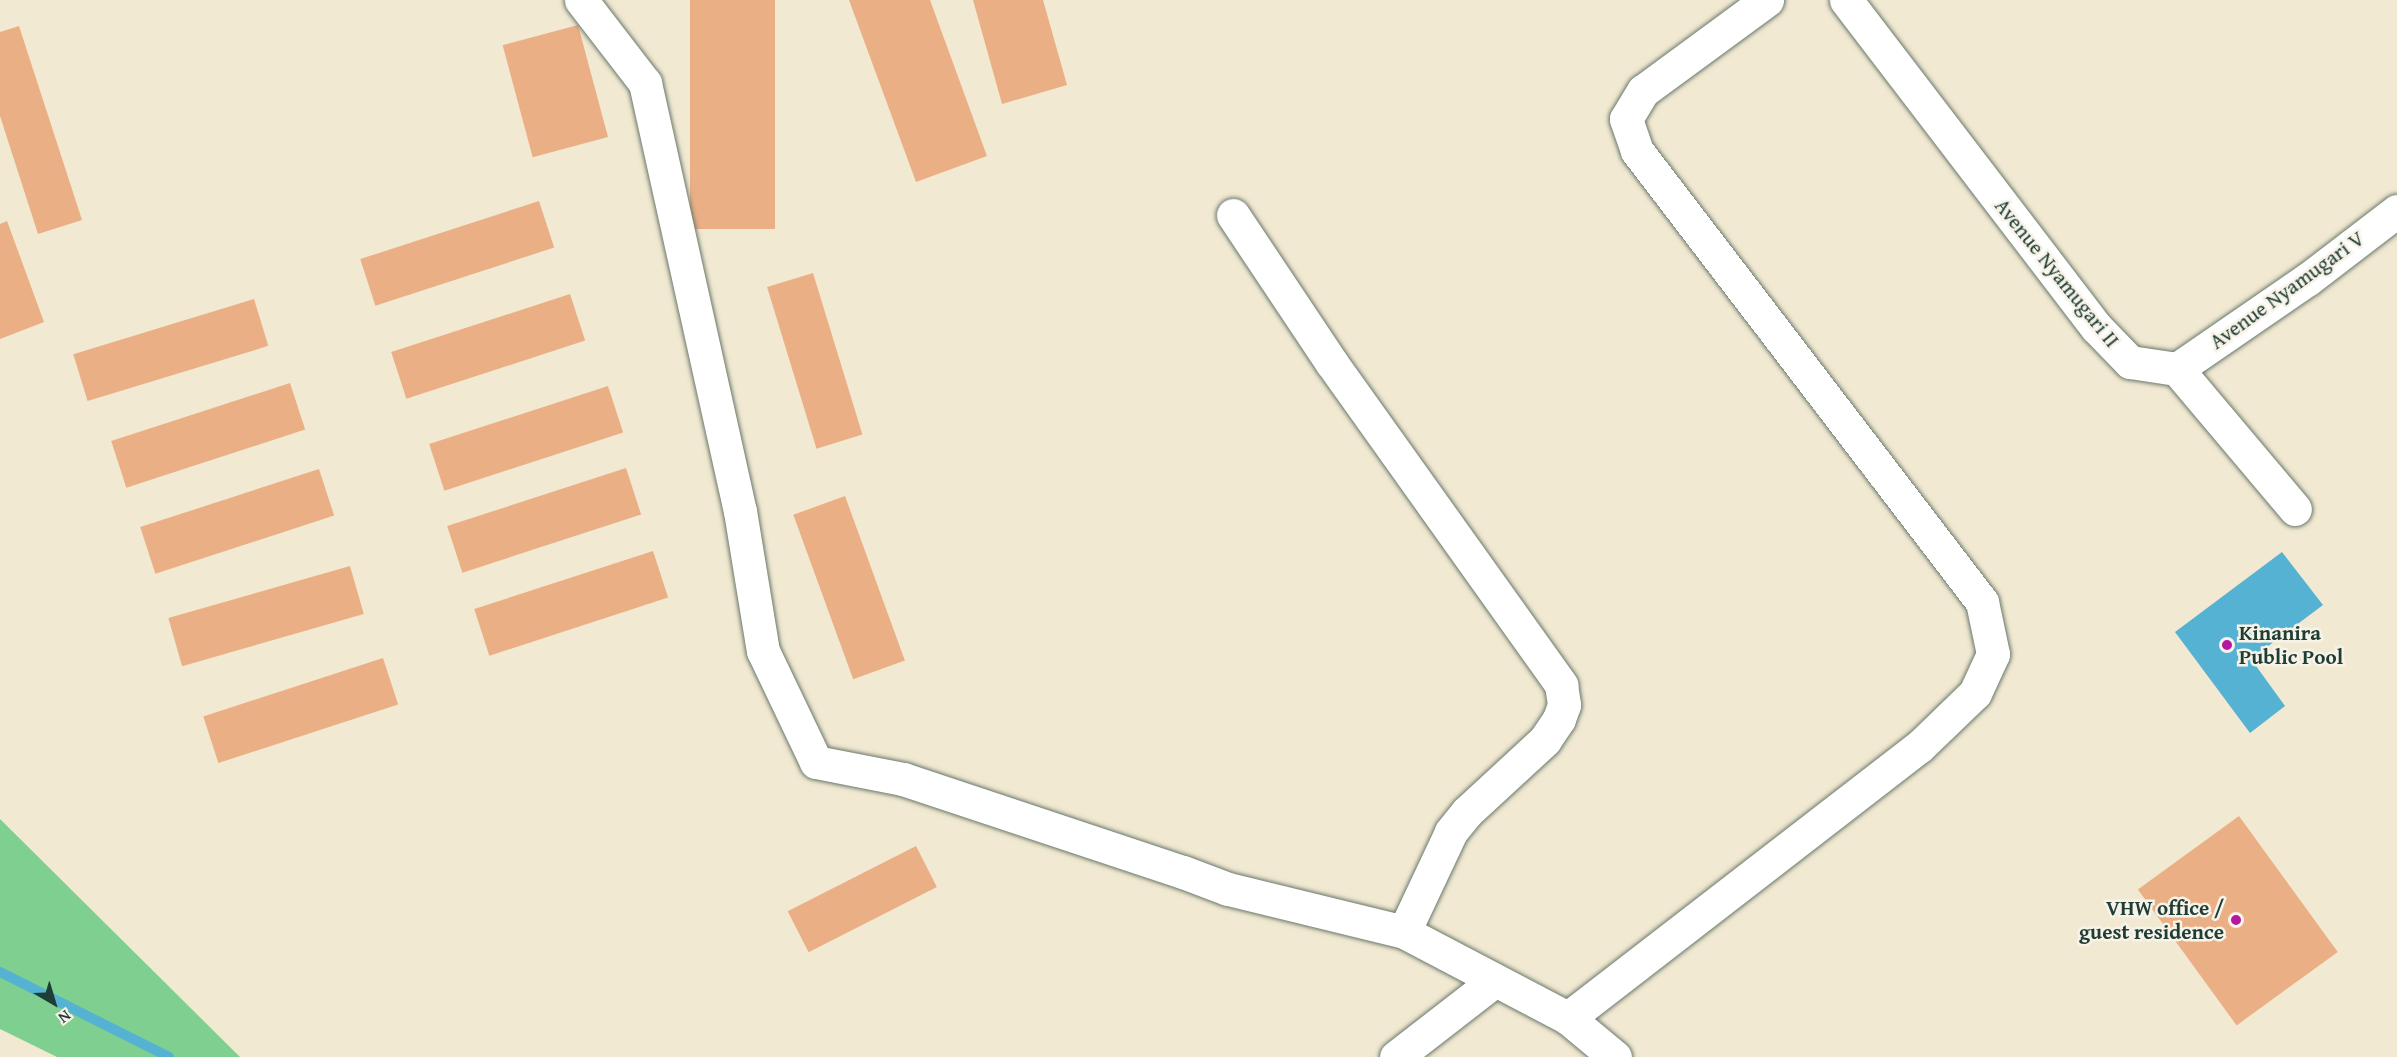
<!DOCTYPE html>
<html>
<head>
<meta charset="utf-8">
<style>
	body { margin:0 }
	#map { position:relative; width:2397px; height:1057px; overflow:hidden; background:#f2e9d2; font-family:"Gentium Book Plus",serif }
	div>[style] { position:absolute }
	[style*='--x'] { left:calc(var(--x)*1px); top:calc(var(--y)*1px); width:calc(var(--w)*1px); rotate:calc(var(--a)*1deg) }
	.green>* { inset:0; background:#7fd090 }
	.water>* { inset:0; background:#55b2d3 }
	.stream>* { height:10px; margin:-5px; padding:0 5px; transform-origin:5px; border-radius:5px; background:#55b2d3 }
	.building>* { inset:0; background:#ebaf85; transform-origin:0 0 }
	.roads { filter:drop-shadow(0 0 2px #69796b) drop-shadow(0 0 2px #69796b) }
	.minor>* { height:33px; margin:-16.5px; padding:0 16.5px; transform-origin:16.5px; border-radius:16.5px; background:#fff }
	.dots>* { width:16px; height:16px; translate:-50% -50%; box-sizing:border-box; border:3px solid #f7f3e8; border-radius:50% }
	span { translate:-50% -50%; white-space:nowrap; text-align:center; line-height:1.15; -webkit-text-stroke:5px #f7f3e8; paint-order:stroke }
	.street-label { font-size:21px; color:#1f3d34 }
	.poi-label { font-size:21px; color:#1f3d34; font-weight:700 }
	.left { translate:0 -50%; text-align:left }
	.right { translate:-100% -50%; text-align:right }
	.north { position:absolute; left:24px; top:973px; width:60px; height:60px; -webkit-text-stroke:4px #f7f3e8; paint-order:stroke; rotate:142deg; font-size:16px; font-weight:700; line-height:24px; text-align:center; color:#1f3d34 }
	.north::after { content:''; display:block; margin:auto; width:21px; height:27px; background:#1f3d34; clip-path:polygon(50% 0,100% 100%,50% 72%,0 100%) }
</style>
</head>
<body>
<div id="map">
	<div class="green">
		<div style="clip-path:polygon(0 819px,240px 1057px,57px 1057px,0 1029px)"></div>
	</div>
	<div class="water">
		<div style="clip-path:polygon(2282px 552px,2323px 605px,2251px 659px,2285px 706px,2250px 733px,2175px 632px)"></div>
	</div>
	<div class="stream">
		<div style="--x:0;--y:972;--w:189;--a:26.7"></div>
	</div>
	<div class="building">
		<div style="left:690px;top:0;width:85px;height:229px"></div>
		<div style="clip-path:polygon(849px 0,930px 0,987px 156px,916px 182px)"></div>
		<div style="clip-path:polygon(973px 0,1043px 0,1067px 85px,1002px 104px)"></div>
		<div style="left:578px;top:25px;width:116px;height:78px;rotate:75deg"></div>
		<div style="clip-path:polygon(19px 26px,82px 220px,38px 234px,0 116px,0 32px)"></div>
		<div style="left:539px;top:201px;width:49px;height:188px;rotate:72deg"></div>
		<div style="clip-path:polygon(7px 221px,44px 322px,0 339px,0 224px)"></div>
		<div style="left:813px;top:273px;width:169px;height:48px;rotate:73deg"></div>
		<div style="left:570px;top:294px;width:49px;height:188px;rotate:72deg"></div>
		<div style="left:254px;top:299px;width:49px;height:189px;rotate:73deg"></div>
		<div style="left:290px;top:383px;width:49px;height:188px;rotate:72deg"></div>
		<div style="left:608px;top:386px;width:49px;height:188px;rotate:72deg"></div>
		<div style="left:626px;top:468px;width:49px;height:188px;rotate:72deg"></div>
		<div style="left:319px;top:469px;width:49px;height:188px;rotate:72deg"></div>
		<div style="left:845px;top:496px;width:175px;height:55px;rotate:70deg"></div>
		<div style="left:653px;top:551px;width:49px;height:188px;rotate:72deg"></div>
		<div style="left:350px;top:566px;width:50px;height:189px;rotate:74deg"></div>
		<div style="left:383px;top:658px;width:49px;height:189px;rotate:72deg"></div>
		<div style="left:2239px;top:816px;width:168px;height:125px;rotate:54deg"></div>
		<div style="left:916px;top:846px;width:46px;height:144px;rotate:63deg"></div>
	</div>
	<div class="roads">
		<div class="minor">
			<div style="--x:581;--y:0;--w:105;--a:52.4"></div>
			<div style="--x:645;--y:83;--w:438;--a:77.5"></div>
			<div style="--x:740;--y:511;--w:142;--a:80.7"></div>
			<div style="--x:763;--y:651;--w:123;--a:64.5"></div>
			<div style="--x:816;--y:762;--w:89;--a:11.1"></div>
			<div style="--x:903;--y:779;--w:295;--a:18.4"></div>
			<div style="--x:1183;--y:872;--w:48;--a:20.7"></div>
			<div style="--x:1228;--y:889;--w:181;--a:13.7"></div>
			<div style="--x:1404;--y:932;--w:185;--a:27.7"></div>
			<div style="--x:1568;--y:1018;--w:61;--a:39.7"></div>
			<div style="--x:1846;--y:0;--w:412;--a:52.6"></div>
			<div style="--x:2096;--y:327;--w:49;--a:45.8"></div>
			<div style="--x:2130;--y:362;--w:48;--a:8.5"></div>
			<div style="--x:2177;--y:369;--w:183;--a:49.9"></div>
			<div style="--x:1233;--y:215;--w:177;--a:56.3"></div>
			<div style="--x:1331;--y:362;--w:397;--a:54.5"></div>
			<div style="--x:1561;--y:685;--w:20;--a:81"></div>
			<div style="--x:1564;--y:705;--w:15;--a:110"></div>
			<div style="--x:1559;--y:719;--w:25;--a:124"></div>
			<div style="--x:1545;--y:740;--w:106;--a:137.3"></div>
			<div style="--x:1467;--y:812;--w:26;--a:129"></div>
			<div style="--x:1451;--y:832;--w:110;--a:115.2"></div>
			<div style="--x:2177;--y:369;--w:159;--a:-34.5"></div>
			<div style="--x:2308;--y:279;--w:112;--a:-37.4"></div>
			<div style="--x:1568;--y:1018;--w:443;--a:-37.7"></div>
			<div style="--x:1919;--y:747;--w:78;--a:-44"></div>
			<div style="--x:1975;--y:693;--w:43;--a:-65.2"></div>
			<div style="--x:1993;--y:654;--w:53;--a:-101.9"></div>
			<div style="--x:1982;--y:602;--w:568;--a:-127.41"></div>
			<div style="--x:1637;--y:151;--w:34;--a:-109"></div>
			<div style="--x:1626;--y:119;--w:33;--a:-59"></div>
			<div style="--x:1643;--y:91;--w:154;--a:-36.3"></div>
			<div style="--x:1396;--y:1057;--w:124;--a:-37.8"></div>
		</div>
	</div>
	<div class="dots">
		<div style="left:2227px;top:645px;background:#b5179e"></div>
		<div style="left:2236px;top:920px;background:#b5179e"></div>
	</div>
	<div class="street-label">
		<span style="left:2057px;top:273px;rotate:51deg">Avenue Nyamugari II</span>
		<span style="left:2287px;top:290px;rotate:-36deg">Avenue Nyamugari V</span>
	</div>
	<div class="poi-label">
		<span class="left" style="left:2239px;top:645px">Kinanira<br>Public Pool</span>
		<span class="right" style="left:2224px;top:920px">VHW office /<br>guest residence</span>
	</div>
	<div class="north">N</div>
</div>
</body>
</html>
